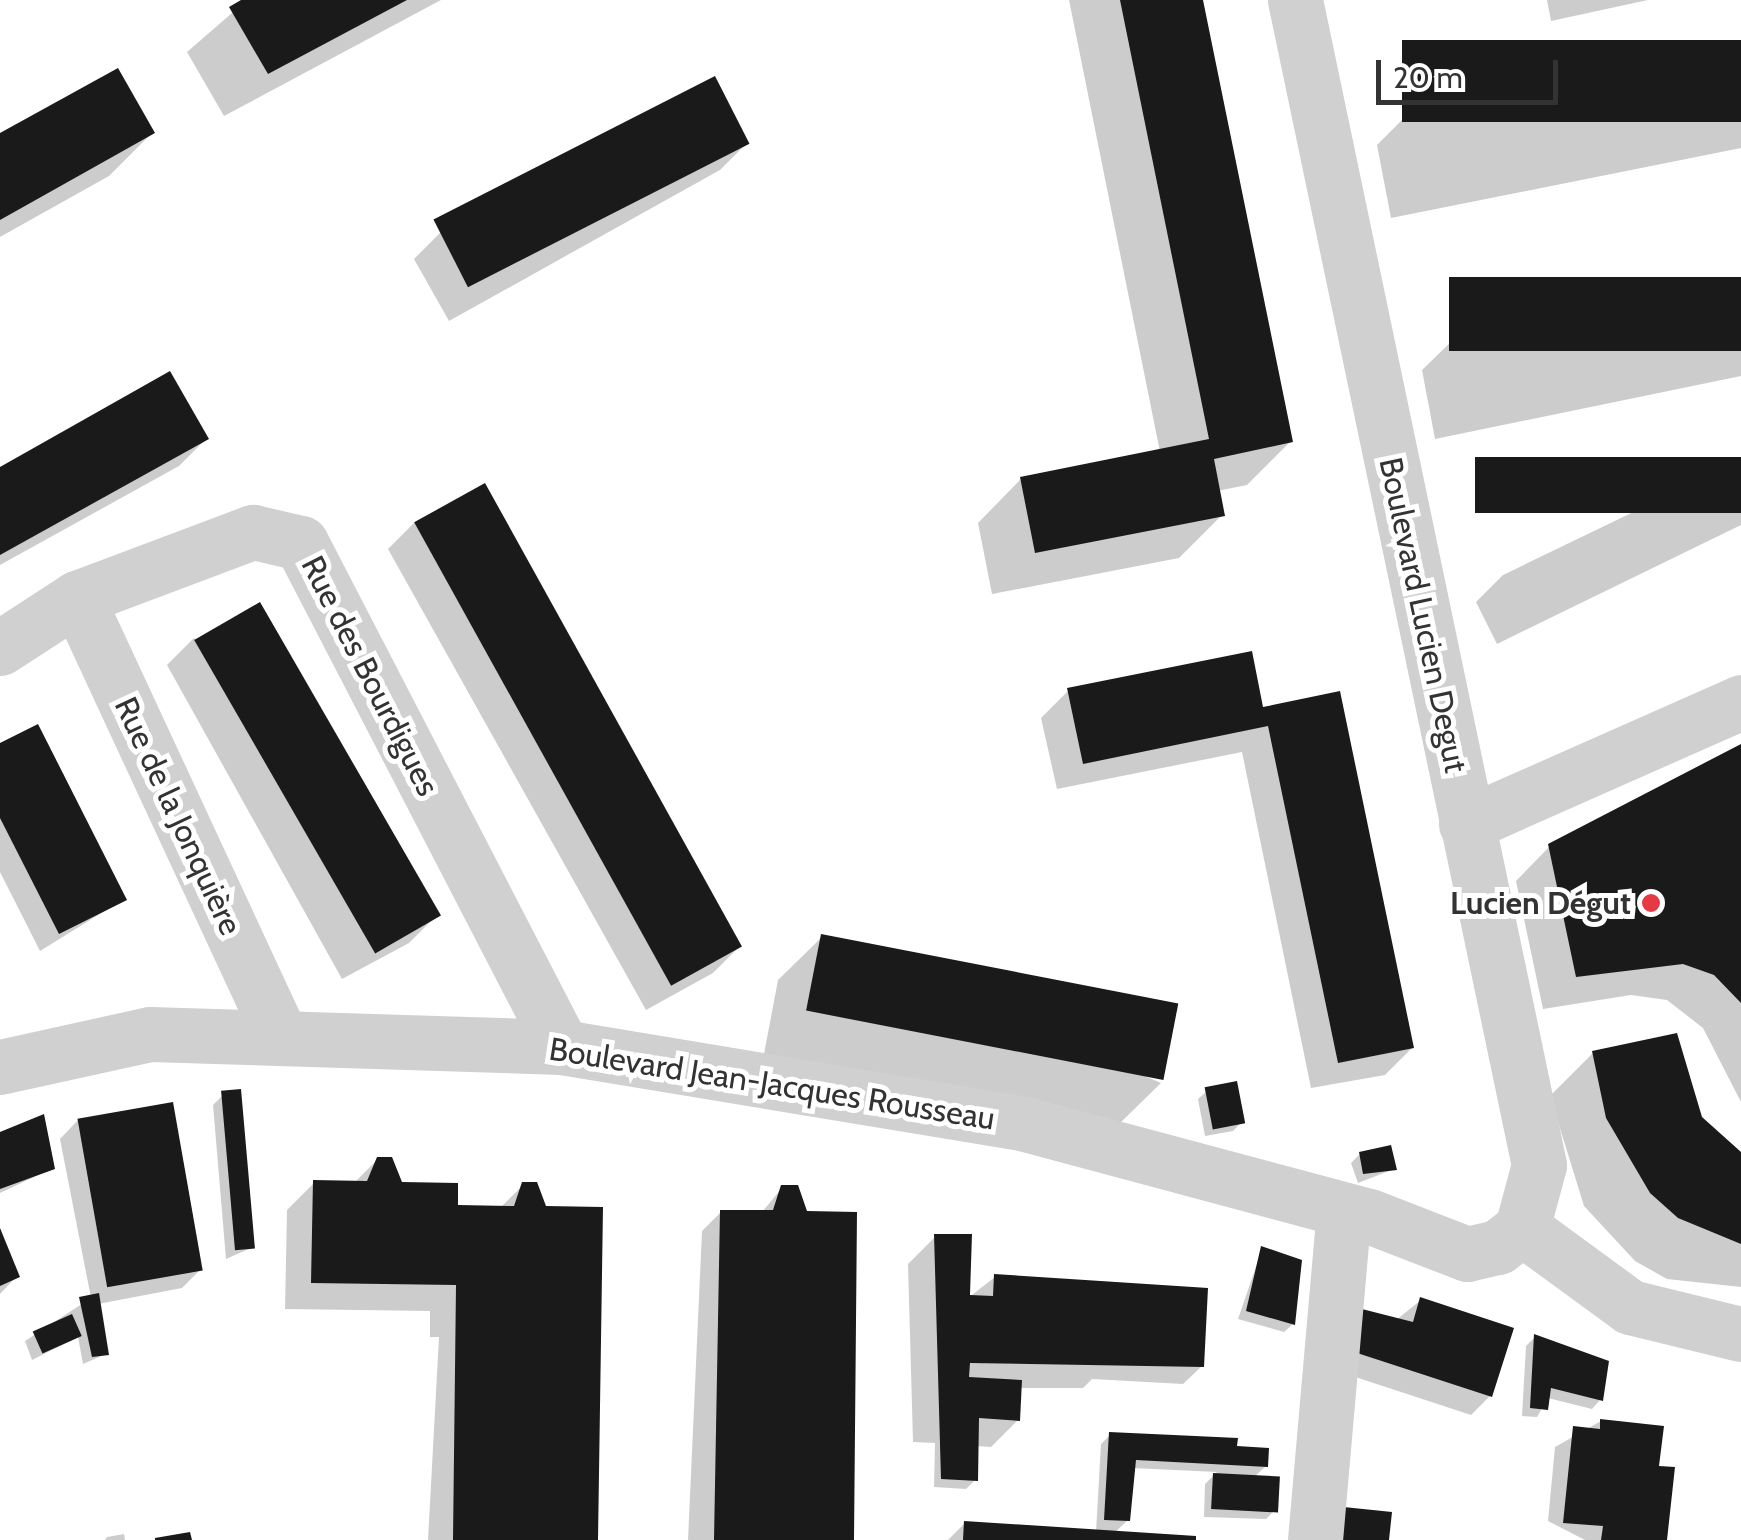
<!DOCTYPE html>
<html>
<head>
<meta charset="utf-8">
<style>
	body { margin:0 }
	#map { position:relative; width:1741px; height:1540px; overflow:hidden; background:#fff; font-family:Cabin,sans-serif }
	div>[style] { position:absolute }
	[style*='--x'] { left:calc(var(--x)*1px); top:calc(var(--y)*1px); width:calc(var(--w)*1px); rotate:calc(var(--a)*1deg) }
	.shadow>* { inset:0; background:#0003 }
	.building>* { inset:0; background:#1a1a1a; transform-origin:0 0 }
	.minor>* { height:55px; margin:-27.5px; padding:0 27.5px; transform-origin:27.5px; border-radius:27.5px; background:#d0d0d0 }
	.dots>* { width:28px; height:28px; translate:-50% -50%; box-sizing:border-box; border:5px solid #fff; border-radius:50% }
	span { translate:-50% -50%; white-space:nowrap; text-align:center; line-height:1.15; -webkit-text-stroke:10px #fff; paint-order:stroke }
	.street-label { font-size:32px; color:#333 }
	.poi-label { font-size:32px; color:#333; font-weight:700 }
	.right { translate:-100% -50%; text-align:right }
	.scale { position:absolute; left:1376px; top:60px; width:182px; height:45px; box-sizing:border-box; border:5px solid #333; border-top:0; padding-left:12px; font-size:30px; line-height:35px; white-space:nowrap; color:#333; -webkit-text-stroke:8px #fff; paint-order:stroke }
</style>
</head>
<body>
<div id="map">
	<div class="shadow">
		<div style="clip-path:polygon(247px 0,441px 0,224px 116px,187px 52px)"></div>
		<div style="clip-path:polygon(1069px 0,1200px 0,1290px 442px,1247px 485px,1217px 491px,1222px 515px,1179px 558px,992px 594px,978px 523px,1021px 479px,1160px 452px)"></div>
		<div style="clip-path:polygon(1547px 0,1648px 0,1551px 21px)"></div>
		<div style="clip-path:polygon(1741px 43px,1741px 148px,1391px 218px,1377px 145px,1411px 111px)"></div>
		<div style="clip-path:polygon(152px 133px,109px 176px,0 237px,0 136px)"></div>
		<div style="clip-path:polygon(747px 143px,720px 170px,449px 321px,414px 259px,441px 232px)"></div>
		<div style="clip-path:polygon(1741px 280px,1741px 376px,1435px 439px,1422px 370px,1456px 337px)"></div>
		<div style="clip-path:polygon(206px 439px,179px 466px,0 565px,0 470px)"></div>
		<div style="clip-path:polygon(1741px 460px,1741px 525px,1497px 644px,1476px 602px,1503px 575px)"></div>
		<div style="clip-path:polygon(415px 522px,740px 946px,713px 973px,646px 1010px,388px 549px)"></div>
		<div style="clip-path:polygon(194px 638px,436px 916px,409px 943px,342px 979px,167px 665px)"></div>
		<div style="clip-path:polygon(1068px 691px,1262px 710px,1412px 1048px,1385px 1075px,1311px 1088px,1242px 752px,1057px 789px,1041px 718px)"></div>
		<div style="clip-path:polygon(0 746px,124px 899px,40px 951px,0 872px)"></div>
		<div style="clip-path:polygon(1741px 747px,1741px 1102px,1703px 1028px,1667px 1000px,1631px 995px,1543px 1009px,1516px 881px,1550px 846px)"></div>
		<div style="clip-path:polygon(822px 937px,1161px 1083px,1117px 1126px,764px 1054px,778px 980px)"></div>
		<div style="clip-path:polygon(1593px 1053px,1741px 1154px,1741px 1287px,1667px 1279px,1635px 1261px,1584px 1206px,1550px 1096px)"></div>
		<div style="clip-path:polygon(1207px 1091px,1242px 1122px,1233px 1131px,1205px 1136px,1198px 1099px)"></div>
		<div style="clip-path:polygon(222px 1096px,251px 1248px,226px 1259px,213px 1105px)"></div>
		<div style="clip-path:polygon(78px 1120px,201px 1269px,182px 1288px,98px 1304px,106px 1354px,83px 1364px,78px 1337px,32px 1360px,25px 1341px,91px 1298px,60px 1139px)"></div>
		<div style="clip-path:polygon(0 1135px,53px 1168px,0 1193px)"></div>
		<div style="clip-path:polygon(1360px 1154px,1394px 1169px,1358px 1183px,1351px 1163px)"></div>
		<div style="clip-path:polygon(378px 1159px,400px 1185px,455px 1207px,500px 1208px,523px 1185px,595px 1540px,428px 1540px,439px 1337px,430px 1337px,430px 1311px,285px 1309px,287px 1210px,314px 1183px,354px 1183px)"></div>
		<div style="clip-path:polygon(782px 1188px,806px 1213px,852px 1540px,688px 1540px,702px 1231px,721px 1212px,762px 1212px)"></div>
		<div style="clip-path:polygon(0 1234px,17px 1276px,0 1294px)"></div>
		<div style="clip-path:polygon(935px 1237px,968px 1298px,995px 1277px,1202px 1366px,1183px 1384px,1092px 1379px,1083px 1388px,1020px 1388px,1018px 1420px,991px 1447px,976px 1446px,975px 1480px,966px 1489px,934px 1487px,935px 1443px,913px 1442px,908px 1264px)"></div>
		<div style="clip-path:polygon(1262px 1249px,1293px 1324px,1284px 1332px,1238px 1319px)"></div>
		<div style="clip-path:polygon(1421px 1300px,1490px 1396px,1471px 1415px,1334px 1370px)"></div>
		<div style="clip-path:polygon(1535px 1337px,1600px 1400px,1592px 1409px,1548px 1398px,1537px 1417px,1522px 1416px,1526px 1346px)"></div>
		<div style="clip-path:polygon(1601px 1421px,1656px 1468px,1665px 1540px,1585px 1540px,1548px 1521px,1555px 1447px)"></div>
		<div style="clip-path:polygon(1110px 1435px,1235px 1449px,1266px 1466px,1253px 1478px,1274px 1511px,1266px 1519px,1204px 1517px,1205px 1484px,1217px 1472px,1132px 1468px,1128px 1520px,1114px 1533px,1193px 1540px,948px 1540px,965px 1523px,1096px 1532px,1101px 1444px)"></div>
		<div style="clip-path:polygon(124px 1534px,125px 1540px,105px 1540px,107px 1537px)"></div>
	</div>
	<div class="building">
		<div style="clip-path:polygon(241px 0,407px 0,268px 74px,229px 7px)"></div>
		<div style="clip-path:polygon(1120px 0,1203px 0,1293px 442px,1214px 459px,1225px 516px,1035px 553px,1020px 477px,1209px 439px)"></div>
		<div style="left:1741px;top:40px;width:82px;height:339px;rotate:90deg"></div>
		<div style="clip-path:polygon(118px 68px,155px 133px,0 220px,0 133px)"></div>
		<div style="left:715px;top:76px;width:76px;height:316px;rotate:63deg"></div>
		<div style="left:1741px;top:277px;width:74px;height:292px;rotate:90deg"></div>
		<div style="clip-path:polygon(170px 371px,209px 439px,0 555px,0 467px)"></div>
		<div style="left:1741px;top:457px;width:56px;height:266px;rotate:90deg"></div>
		<div style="left:485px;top:483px;width:530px;height:81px;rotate:61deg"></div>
		<div style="left:260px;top:602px;width:362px;height:76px;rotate:60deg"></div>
		<div style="clip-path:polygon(1252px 651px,1263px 707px,1340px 691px,1414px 1048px,1338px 1063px,1268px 726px,1083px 764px,1067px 688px)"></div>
		<div style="clip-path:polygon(38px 724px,127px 900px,59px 934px,0 818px,0 743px)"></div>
		<div style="clip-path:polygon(1741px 744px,1741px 1003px,1714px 975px,1683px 964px,1576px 977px,1548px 844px)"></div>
		<div style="left:821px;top:934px;width:364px;height:78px;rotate:11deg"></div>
		<div style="clip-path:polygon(1677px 1033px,1702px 1117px,1741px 1152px,1741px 1244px,1678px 1218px,1650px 1193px,1606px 1118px,1592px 1051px)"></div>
		<div style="left:1237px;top:1081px;width:43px;height:33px;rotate:79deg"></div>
		<div style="left:241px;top:1089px;width:160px;height:20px;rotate:85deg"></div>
		<div style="left:173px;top:1102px;width:171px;height:97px;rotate:80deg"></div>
		<div style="clip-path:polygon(44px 1114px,55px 1169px,0 1189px,0 1132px)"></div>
		<div style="clip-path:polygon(1391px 1145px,1397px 1170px,1363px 1174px,1359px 1152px)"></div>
		<div style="clip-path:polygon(377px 1157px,392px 1157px,402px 1182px,458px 1183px,458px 1205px,514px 1206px,522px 1182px,537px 1182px,546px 1206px,603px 1207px,598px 1540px,453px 1540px,456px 1285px,311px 1283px,313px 1180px,367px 1181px)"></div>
		<div style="clip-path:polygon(781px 1185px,798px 1185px,807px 1211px,857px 1212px,854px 1540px,714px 1540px,720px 1210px,773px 1210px)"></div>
		<div style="clip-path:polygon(0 1228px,20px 1277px,0 1286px)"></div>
		<div style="clip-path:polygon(934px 1234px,972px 1234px,970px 1295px,993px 1296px,994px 1274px,1208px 1288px,1204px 1367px,970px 1363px,969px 1377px,1022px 1380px,1020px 1421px,979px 1418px,978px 1481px,941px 1479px)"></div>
		<div style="clip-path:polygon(1261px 1246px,1302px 1260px,1295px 1325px,1246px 1311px)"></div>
		<div style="clip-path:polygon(99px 1293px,109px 1355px,92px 1357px,79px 1297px)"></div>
		<div style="clip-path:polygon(1420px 1297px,1514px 1328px,1492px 1397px,1351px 1351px,1358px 1308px,1413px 1322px)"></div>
		<div style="left:72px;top:1314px;width:24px;height:43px;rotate:66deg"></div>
		<div style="clip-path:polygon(1534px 1334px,1609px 1361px,1603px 1401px,1551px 1388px,1548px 1410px,1530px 1408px)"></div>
		<div style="clip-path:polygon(1600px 1419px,1664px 1426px,1659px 1466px,1675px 1467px,1667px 1540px,1601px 1540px,1603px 1526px,1563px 1523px,1573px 1426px,1600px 1429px)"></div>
		<div style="clip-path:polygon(1109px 1432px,1238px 1438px,1237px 1446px,1269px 1448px,1268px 1467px,1136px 1460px,1130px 1521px,1104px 1520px)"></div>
		<div style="left:1213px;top:1473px;width:67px;height:36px;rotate:3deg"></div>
		<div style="clip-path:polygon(1334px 1506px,1392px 1512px,1389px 1540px,1331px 1540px)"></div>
		<div style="clip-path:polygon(964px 1521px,1196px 1536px,1196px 1540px,963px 1540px)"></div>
		<div style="clip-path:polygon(190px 1532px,192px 1540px,155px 1540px,155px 1538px)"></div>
	</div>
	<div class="minor">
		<div style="--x:77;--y:598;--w:482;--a:65.1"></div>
		<div style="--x:0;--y:648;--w:92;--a:-33"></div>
		<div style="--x:77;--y:598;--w:188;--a:-20.6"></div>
		<div style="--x:253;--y:532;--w:49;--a:12.9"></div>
		<div style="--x:301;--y:543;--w:568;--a:62.62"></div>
		<div style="--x:1466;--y:824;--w:301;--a:-23.9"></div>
		<div style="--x:0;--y:1067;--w:154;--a:-12.4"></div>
		<div style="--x:150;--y:1034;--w:412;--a:1.8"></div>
		<div style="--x:562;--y:1047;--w:469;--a:9.4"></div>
		<div style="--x:1025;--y:1124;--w:356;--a:15"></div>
		<div style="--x:1369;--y:1216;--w:105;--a:21.2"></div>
		<div style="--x:1467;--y:1254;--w:32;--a:-13"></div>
		<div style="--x:1498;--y:1247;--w:31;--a:-38"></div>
		<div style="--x:1522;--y:1228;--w:65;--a:-74.9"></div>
		<div style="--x:1539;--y:1165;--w:1190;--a:-101.83"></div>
		<div style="--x:1522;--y:1228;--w:134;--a:36.2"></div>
		<div style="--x:1630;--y:1307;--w:114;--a:13.7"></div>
		<div style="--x:1315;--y:1540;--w:331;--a:-85"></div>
	</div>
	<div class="dots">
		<div style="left:1651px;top:903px;background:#e63946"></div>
	</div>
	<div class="street-label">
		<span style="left:1423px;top:615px;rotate:78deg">Boulevard Lucien Degut</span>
		<span style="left:370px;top:676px;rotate:63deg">Rue des Bourdigues</span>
		<span style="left:178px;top:816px;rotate:65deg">Rue de la Jonquière</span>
		<span style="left:772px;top:1084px;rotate:9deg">Boulevard Jean-Jacques Rousseau</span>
	</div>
	<div class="poi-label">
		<span class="right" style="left:1631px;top:903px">Lucien Dégut</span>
	</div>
	<div class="scale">20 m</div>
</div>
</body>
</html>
